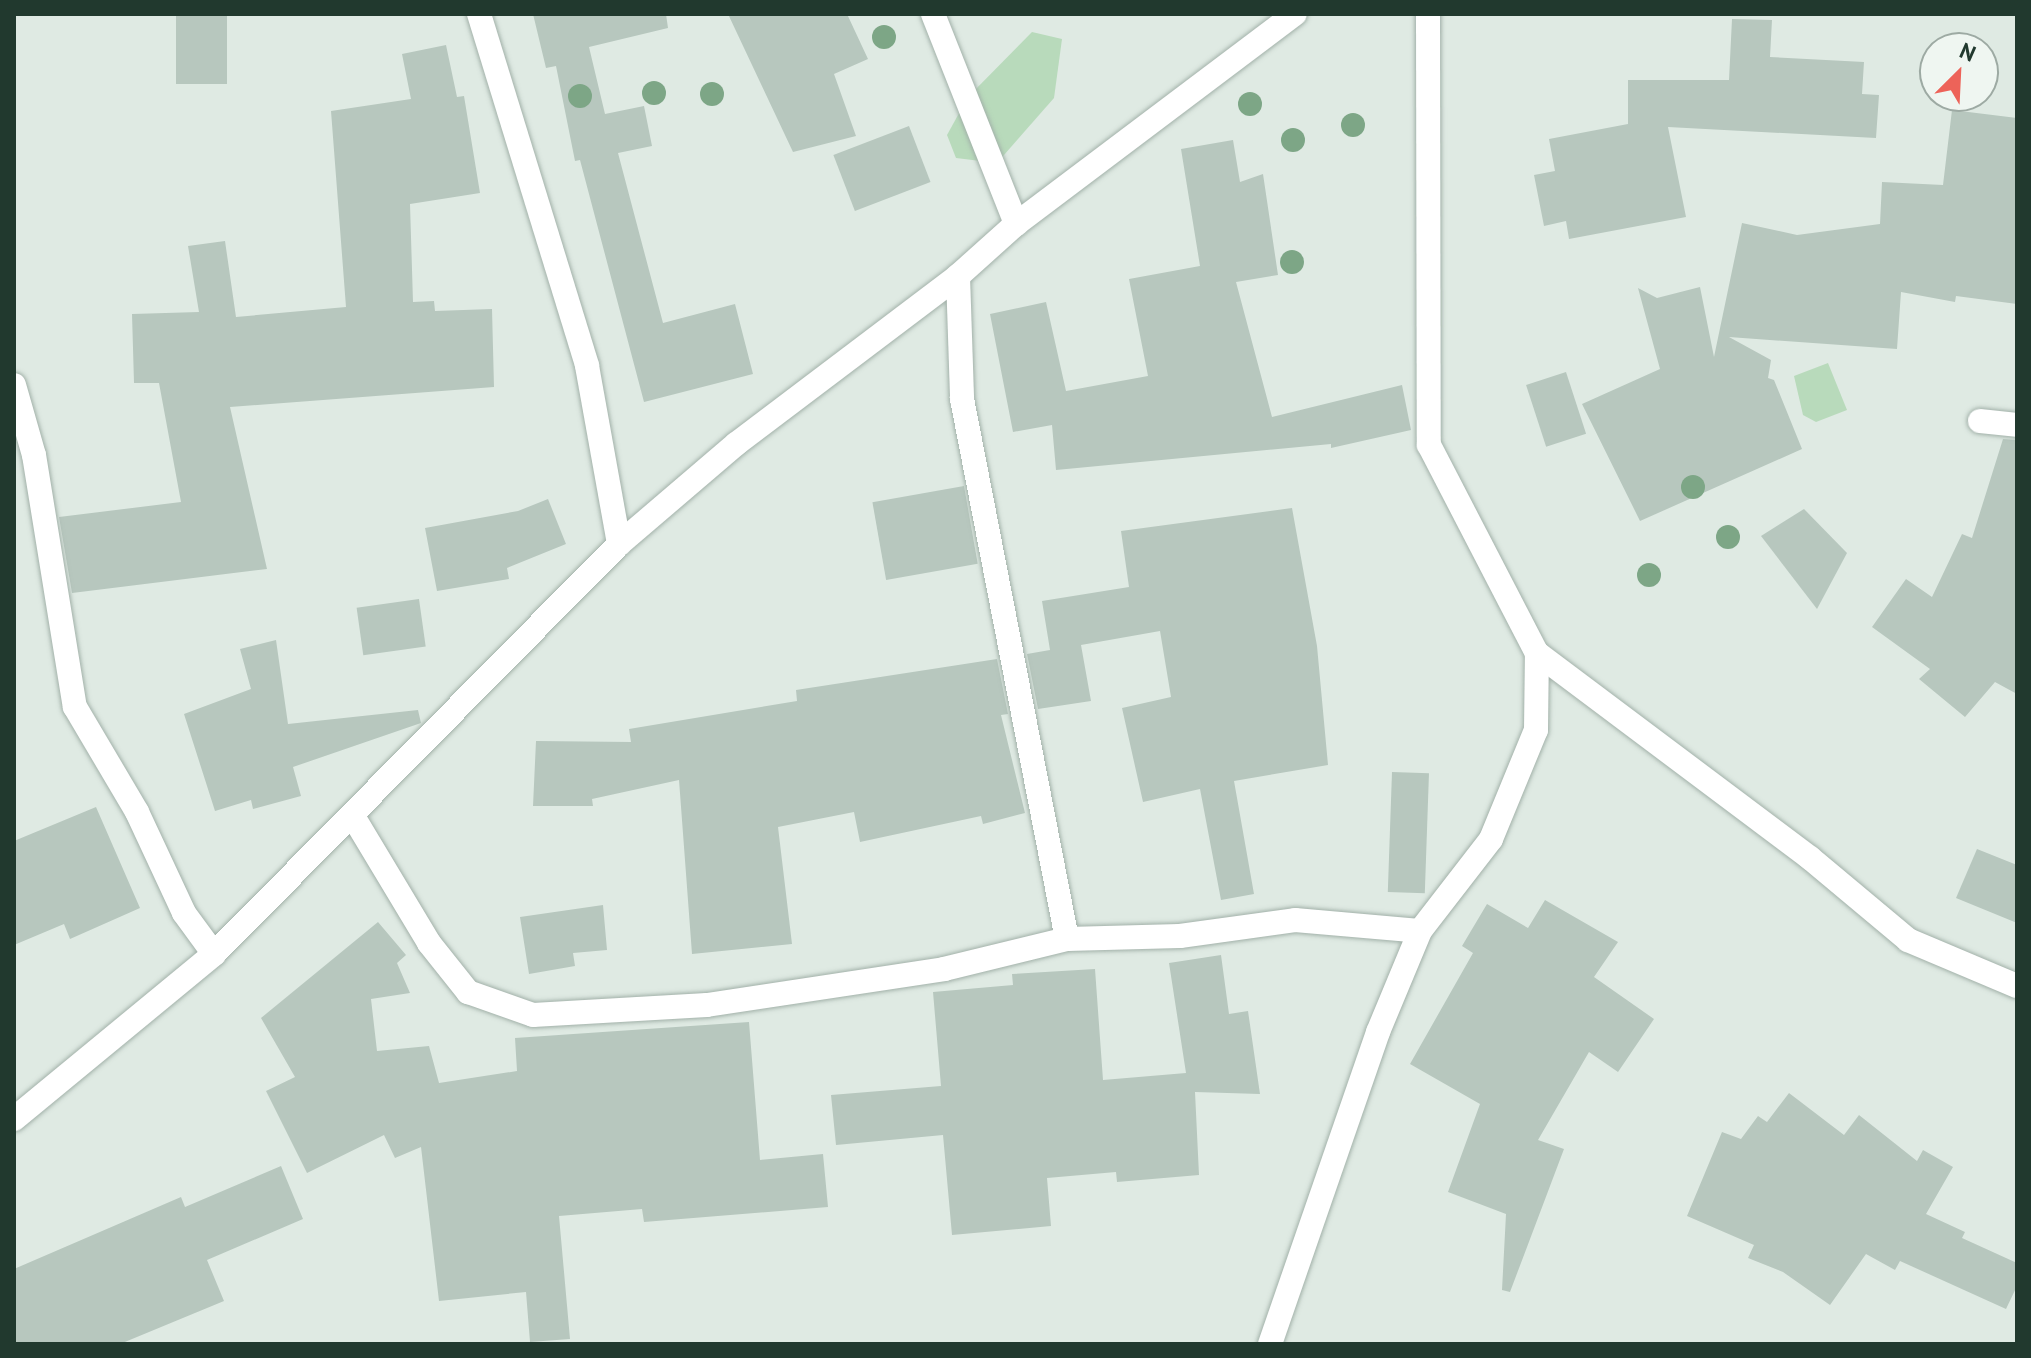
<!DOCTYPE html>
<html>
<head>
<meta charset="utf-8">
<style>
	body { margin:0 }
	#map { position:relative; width:2031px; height:1358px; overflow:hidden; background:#dfeae3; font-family:"PT Sans",sans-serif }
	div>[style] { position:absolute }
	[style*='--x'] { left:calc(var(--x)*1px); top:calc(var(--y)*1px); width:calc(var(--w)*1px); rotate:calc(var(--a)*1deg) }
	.green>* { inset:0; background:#b8dabb }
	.building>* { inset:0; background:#b7c7be; transform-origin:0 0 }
	.roads { filter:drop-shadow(0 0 2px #a2b1a9) drop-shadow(0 0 2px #a2b1a9) }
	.street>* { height:24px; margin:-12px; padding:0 12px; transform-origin:12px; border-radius:12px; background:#fff }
	.trees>* { width:24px; height:24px; margin:-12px; border-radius:50%; background:#7da686 }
	span { translate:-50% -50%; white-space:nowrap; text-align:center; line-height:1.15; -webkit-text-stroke:6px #eff6f1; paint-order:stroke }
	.frame { position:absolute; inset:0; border:16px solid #21392e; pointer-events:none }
	.north { position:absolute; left:1919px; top:32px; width:80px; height:80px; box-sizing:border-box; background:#eff6f1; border:2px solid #9daaa3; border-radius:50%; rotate:24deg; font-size:22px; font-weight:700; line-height:32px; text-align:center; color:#21392e }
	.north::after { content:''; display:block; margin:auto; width:28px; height:36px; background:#ed6359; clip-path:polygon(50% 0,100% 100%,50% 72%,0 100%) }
</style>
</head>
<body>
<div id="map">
	<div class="green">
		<div style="clip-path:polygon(1032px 32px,1062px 39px,1054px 98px,997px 163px,956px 158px,947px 135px,968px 97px)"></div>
		<div style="clip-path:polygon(1828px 363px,1847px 410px,1816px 422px,1803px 415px,1794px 376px)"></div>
	</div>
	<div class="building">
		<div style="left:176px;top:14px;width:51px;height:70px"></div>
		<div style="clip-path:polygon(533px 14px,666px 14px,668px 28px,589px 47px,605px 114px,644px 106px,652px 146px,618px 153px,663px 323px,735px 304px,753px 374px,644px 402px,580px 160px,575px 161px,556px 66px,546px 68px)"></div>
		<div style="clip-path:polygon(728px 14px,847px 14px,868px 59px,834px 74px,856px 136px,793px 152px)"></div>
		<div style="clip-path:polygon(1732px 19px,1772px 20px,1770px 57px,1864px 62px,1862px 94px,1879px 95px,1876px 138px,1668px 127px,1686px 217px,1569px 239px,1566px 221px,1544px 226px,1534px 175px,1555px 171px,1549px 139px,1628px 124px,1628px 80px,1729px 80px)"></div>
		<div style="clip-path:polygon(446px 45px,457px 97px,464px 96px,480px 193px,410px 204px,413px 302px,434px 301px,435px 311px,492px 309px,494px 387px,230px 407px,267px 569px,72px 593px,59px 517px,181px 502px,159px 383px,134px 383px,132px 314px,199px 312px,188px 246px,225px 241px,236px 317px,346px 307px,331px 111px,411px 99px,402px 54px)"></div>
		<div style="clip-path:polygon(1952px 110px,2017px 118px,2017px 304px,1956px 296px,1955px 302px,1901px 292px,1897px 349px,1729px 337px,1771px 360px,1768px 378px,1774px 380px,1802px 449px,1640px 521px,1582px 404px,1660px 369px,1638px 288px,1657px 298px,1700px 287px,1714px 357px,1742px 223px,1797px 235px,1880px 224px,1882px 182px,1943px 185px)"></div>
		<div style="left:909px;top:126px;width:60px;height:81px;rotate:69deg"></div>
		<div style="clip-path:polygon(1233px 140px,1240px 182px,1263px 174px,1278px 275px,1236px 282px,1272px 417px,1402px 385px,1411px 430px,1331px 448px,1331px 444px,1056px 470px,1052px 425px,1013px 432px,990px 314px,1046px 302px,1066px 391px,1148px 376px,1129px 279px,1200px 266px,1181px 149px)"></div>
		<div style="left:1566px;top:372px;width:65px;height:42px;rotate:72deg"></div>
		<div style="clip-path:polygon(2003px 439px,2017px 440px,2017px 694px,1995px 682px,1965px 717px,1919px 679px,1930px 669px,1872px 627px,1906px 579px,1932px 597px,1962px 534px,1972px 538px)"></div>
		<div style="left:964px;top:486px;width:79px;height:93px;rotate:80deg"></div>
		<div style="clip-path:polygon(548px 499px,566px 544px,507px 568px,509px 579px,437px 591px,425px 528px,518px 511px)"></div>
		<div style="clip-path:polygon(1292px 508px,1317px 646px,1328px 765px,1234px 781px,1254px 894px,1221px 900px,1200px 789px,1143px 802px,1122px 708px,1171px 697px,1160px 631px,1081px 645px,1091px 701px,1038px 709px,1027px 654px,1050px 650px,1042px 601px,1129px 587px,1121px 531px)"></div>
		<div style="clip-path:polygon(1804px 509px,1847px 553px,1817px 609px,1761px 536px)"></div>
		<div style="left:419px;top:599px;width:48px;height:63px;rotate:82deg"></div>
		<div style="clip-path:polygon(276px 640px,288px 724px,418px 710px,421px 723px,293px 767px,301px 796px,253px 809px,251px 800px,215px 811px,184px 714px,251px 689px,240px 649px)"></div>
		<div style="clip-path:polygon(997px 659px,1008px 714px,1001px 715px,1025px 813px,983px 824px,981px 816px,860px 842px,854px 812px,778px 827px,792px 944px,692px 954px,679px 780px,592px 799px,593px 806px,533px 806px,536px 741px,631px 742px,629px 729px,797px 701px,796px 690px)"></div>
		<div style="left:1392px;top:772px;width:37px;height:120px;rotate:2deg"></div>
		<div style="clip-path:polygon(96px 807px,140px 908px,70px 939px,64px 924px,14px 945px,14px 841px)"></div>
		<div style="clip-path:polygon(1977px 849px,2017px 865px,2017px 923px,1956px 898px)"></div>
		<div style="clip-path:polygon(1545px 900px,1618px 942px,1594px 977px,1654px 1019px,1618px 1072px,1589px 1052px,1538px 1140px,1564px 1149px,1510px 1292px,1502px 1290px,1506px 1214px,1448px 1192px,1480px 1104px,1410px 1064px,1473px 953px,1462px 946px,1487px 904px,1528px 928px)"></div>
		<div style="clip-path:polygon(603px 905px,607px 950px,573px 953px,575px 966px,529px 974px,520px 917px)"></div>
		<div style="clip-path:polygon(378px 922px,406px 955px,397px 963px,410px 993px,371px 999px,377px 1051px,429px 1046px,439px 1083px,517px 1071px,515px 1038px,749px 1022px,760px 1160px,823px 1154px,828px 1207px,644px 1222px,642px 1209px,559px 1216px,570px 1339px,530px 1342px,526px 1292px,439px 1301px,421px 1147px,395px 1158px,384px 1135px,307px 1173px,266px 1091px,295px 1077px,261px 1018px)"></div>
		<div style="clip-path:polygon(1221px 955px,1229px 1014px,1248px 1011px,1260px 1094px,1195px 1092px,1199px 1175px,1117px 1182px,1116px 1172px,1047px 1178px,1051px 1226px,952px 1235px,943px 1135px,836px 1145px,831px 1095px,941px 1086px,933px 992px,1013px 985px,1012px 974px,1095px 969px,1103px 1080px,1186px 1073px,1169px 963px)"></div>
		<div style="clip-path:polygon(1789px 1093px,1844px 1135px,1859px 1115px,1917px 1161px,1923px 1150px,1953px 1167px,1926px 1214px,1965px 1232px,1962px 1238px,2017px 1263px,2017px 1286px,2006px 1309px,1900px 1261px,1895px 1270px,1866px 1254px,1830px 1305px,1783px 1272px,1748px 1258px,1754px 1245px,1687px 1216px,1722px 1132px,1741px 1139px,1758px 1116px,1767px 1122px)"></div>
		<div style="clip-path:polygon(281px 1166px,303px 1219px,207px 1260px,224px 1301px,120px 1344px,14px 1344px,14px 1269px,181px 1197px,185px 1207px)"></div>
	</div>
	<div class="roads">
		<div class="street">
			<div style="--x:479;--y:14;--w:368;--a:72.9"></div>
			<div style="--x:587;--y:366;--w:181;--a:79.8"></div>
			<div style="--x:933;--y:14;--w:226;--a:68.4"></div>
			<div style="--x:1428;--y:14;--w:431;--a:89.9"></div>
			<div style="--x:1429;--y:445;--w:234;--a:62.6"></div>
			<div style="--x:1537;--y:653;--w:341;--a:36.9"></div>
			<div style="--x:1810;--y:858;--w:128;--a:39.9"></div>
			<div style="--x:1908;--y:940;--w:118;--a:22.9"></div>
			<div style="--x:958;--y:276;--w:123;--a:88.1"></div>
			<div style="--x:962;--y:399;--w:550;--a:79"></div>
			<div style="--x:14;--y:385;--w:73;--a:74.1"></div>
			<div style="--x:34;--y:455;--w:255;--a:80.8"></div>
			<div style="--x:75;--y:707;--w:122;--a:59.4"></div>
			<div style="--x:137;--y:812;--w:111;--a:65"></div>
			<div style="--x:184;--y:913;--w:51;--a:53.8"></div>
			<div style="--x:1980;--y:421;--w:37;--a:6"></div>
			<div style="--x:354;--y:818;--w:146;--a:59"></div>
			<div style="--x:429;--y:943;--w:63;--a:51.5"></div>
			<div style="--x:468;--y:992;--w:69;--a:19.5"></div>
			<div style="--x:533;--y:1015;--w:174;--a:-3.3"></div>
			<div style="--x:707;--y:1005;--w:240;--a:-8.6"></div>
			<div style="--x:944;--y:969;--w:127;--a:-13.7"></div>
			<div style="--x:1067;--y:939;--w:113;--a:-1.5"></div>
			<div style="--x:1180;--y:936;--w:116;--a:-7.9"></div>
			<div style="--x:1295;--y:920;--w:125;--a:5"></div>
			<div style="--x:14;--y:1119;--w:259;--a:-39.5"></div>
			<div style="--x:214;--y:954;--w:576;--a:-45.35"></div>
			<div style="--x:619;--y:544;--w:154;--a:-40.5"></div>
			<div style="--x:736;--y:444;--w:278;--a:-37.1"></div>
			<div style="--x:958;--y:276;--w:78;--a:-41.9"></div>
			<div style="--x:1016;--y:224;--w:349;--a:-37"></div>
			<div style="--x:1270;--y:1344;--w:330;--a:-70.9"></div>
			<div style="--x:1378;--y:1032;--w:109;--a:-67.4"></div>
			<div style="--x:1420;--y:931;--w:116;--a:-52.3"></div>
			<div style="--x:1491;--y:839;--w:118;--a:-67.6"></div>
			<div style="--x:1536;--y:730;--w:77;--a:-89.3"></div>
		</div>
	</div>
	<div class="trees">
		<div style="left:884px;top:37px"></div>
		<div style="left:654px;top:93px"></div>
		<div style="left:712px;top:94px"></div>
		<div style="left:580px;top:96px"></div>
		<div style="left:1250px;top:104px"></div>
		<div style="left:1353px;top:125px"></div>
		<div style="left:1293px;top:140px"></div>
		<div style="left:1292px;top:262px"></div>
		<div style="left:1693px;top:487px"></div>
		<div style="left:1728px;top:537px"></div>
		<div style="left:1649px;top:575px"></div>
	</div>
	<div class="frame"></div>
	<div class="north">N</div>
</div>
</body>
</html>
